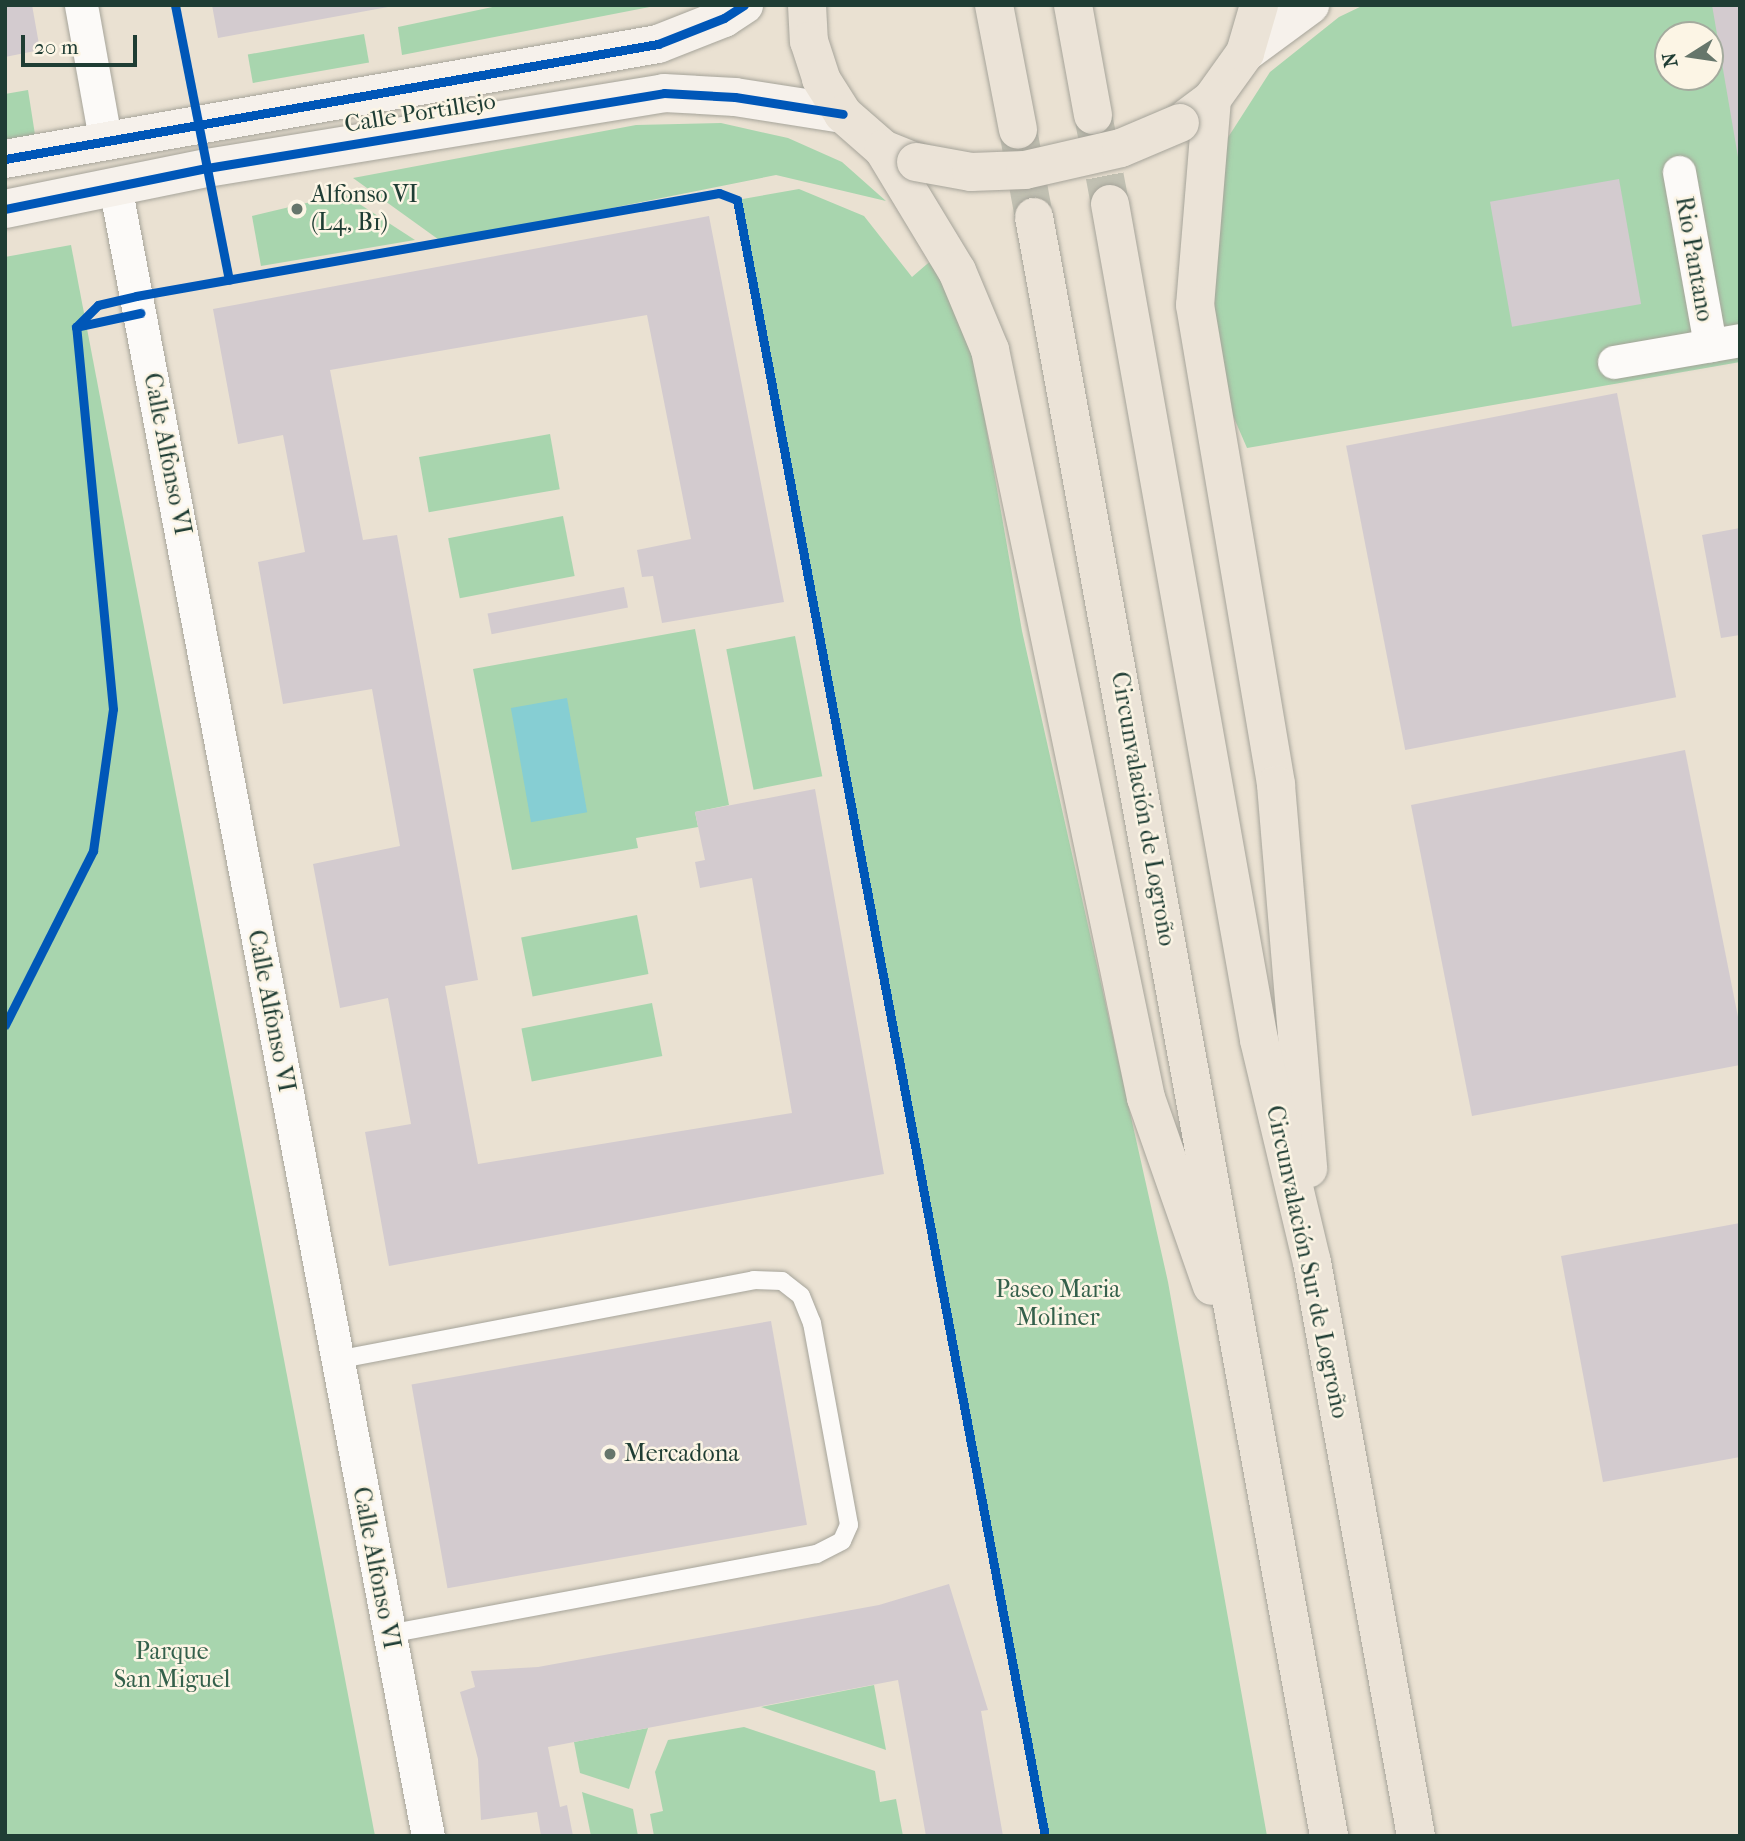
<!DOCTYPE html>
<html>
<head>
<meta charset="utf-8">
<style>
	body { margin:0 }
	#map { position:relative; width:1745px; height:1841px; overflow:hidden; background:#eae1d2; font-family:"IM FELL French Canon",serif }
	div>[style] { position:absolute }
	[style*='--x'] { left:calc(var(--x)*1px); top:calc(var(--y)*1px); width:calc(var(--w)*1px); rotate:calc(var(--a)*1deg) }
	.green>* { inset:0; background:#a8d5ae; transform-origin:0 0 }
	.water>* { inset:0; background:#86ced3; transform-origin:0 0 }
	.building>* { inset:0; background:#d3cbcf; transform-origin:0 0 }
	.highway-tunnel>* { height:38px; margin-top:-19px; transform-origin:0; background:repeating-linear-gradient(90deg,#c1c0b2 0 38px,transparent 0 57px) }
	.roads { filter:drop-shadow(0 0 2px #a6a49a) drop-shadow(0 0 2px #a6a49a) }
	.lane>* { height:18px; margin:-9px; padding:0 9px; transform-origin:9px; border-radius:9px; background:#fcfaf8 }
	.street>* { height:33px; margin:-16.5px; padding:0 16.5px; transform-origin:16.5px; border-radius:16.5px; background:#fcfaf8 }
	.secondary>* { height:38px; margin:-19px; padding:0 19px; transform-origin:19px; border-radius:19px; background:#f6f1eb }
	.primary>* { height:38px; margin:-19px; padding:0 19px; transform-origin:19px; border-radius:19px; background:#ebe3d7 }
	.highway>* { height:38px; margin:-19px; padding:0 19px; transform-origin:19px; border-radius:19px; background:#ebe3d7 }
	.bridges { filter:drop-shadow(0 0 2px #a6a49a) drop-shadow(0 0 2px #a6a49a) }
	.primary-bridge>* { height:38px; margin:-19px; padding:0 19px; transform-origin:19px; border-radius:19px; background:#ebe3d7 }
	.cycleway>* { height:9px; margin:-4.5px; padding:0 4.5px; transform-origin:4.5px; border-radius:4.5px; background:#0057b8 }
	.dots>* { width:19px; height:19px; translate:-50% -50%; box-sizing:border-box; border:4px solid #fcf5e5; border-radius:50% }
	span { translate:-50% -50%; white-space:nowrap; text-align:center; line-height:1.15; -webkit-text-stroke:5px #fcf5e5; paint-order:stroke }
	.street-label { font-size:24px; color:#1f3d34 }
	.poi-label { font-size:24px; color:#1f3d34 }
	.left { translate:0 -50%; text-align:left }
	.park-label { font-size:24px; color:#34604b }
	.frame { position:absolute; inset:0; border:7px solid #1f3d34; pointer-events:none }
	.north { position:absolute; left:1654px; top:21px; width:70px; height:70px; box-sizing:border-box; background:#fcf5e5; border:2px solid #a4ab9e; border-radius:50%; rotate:258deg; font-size:19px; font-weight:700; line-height:28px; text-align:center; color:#1f3d34 }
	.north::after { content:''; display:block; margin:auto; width:24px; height:32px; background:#66766b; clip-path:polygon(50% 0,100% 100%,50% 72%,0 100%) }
	.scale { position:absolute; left:21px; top:35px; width:116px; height:32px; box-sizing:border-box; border:4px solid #1f3d34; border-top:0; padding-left:9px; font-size:21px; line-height:24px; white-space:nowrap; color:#1f3d34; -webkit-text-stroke:5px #fcf5e5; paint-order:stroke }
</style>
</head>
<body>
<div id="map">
	<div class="green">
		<div style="clip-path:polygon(502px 5px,660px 5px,402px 55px,398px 27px)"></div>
		<div style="clip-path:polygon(evenodd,1364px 5px,1740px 5px,1740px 362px,1247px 448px,1231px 411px,1217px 352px,1212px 249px,1227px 139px,1270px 72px,1339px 17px,1364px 5px,1668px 35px,1710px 35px,1710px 77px,1668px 77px,1668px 35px)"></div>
		<div style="left:364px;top:34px;width:29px;height:118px;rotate:80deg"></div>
		<div style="clip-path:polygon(28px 90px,36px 141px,5px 147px,5px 94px)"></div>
		<div style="clip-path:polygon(721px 123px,788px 138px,842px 162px,886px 201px,776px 175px,442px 242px,353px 178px,636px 125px)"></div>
		<div style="clip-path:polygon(799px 189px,864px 216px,912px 277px,934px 258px,973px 352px,1022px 631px,1168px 1282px,1267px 1836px,1045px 1836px,737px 200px)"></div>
		<div style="clip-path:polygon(344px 194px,415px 240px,261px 266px,252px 216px)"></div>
		<div style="clip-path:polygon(71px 245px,375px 1836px,5px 1836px,5px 257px)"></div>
		<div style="left:550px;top:434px;width:56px;height:133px;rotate:80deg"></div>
		<div style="left:563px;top:516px;width:61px;height:117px;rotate:79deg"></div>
		<div style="clip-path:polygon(695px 629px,729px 805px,695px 812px,698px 827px,636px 838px,638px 848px,512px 870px,473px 669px)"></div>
		<div style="left:795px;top:636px;width:143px;height:70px;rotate:79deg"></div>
		<div style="left:637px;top:915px;width:60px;height:118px;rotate:79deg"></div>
		<div style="left:652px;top:1003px;width:54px;height:133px;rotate:79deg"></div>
		<div style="clip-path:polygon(874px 1685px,886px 1750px,761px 1707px)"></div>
		<div style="clip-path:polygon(744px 1727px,875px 1771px,880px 1802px,896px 1799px,903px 1836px,654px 1836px,650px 1814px,663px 1811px,655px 1772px,668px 1740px)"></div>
		<div style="clip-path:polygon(648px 1728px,629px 1789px,580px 1773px,574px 1742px)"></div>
		<div style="clip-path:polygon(582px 1792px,633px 1809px,638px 1836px,591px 1836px)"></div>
	</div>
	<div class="water">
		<div style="left:567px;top:698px;width:116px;height:57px;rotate:80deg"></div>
	</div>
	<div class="building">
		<div style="clip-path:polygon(5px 5px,32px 5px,40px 50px,5px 57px)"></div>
		<div style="clip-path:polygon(212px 5px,388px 5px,388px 7px,218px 38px)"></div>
		<div style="clip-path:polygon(1712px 5px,1740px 5px,1740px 157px,1738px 157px)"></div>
		<div style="left:1619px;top:179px;width:127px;height:131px;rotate:80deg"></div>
		<div style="clip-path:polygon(709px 216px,784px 602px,662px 623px,653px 576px,642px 577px,637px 550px,691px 539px,647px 315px,330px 370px,363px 540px,397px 535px,478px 980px,445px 986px,478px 1164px,792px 1113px,752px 878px,700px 888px,695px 862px,705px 860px,695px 812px,815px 789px,884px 1174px,389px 1266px,365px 1132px,411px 1124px,388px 998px,340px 1008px,313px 864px,400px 846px,372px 689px,283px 704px,258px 562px,305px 552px,283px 435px,238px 444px,213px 309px)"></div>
		<div style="left:1617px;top:393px;width:310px;height:276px;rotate:79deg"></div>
		<div style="clip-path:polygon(1740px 528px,1740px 635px,1721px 638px,1702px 535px)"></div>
		<div style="left:624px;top:587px;width:21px;height:139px;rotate:79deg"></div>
		<div style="clip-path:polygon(1685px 750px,1740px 1027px,1740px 1065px,1472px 1116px,1411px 805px)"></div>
		<div style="clip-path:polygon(1740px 1223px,1740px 1457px,1603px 1482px,1561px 1256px)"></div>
		<div style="left:771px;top:1321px;width:207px;height:365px;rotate:80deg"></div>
		<div style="clip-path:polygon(949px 1584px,988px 1710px,981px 1711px,1003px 1836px,926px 1836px,898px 1680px,548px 1747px,560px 1807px,567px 1805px,573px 1836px,541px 1836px,537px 1812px,481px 1820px,478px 1759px,460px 1692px,475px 1687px,471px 1671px,538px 1667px,879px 1605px)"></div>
	</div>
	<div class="highway-tunnel">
		<div style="--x:1094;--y:120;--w:86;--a:79.2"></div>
		<div style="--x:1018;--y:130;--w:88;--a:79.6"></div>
	</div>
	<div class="roads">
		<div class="lane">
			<div style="--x:336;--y:1360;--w:426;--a:-10.8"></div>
			<div style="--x:754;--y:1280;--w:28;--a:2"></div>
			<div style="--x:782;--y:1281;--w:24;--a:38"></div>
			<div style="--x:801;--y:1296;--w:29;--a:68"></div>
			<div style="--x:812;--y:1323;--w:205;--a:79.6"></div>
			<div style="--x:849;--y:1525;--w:17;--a:114"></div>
			<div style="--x:842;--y:1541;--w:29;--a:153"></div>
			<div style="--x:816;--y:1554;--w:435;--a:169.4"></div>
		</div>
		<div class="street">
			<div style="--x:81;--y:5;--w:136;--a:79.8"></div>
			<div style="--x:1679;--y:172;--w:176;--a:79.8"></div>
			<div style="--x:115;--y:186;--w:1679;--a:79.26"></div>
			<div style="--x:1614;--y:362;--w:128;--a:-9.9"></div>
		</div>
		<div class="secondary">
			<div style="--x:1245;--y:53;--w:81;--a:-36.4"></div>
			<div style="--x:5;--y:159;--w:663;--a:-9.99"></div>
			<div style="--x:658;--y:44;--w:71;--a:-21.5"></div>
			<div style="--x:724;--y:18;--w:24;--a:-33"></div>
			<div style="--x:5;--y:209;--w:206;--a:-11.5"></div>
			<div style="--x:207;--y:168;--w:463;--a:-9.3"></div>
			<div style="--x:664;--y:93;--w:71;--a:3.2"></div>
			<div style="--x:735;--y:97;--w:109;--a:8.9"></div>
		</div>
		<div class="primary">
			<div style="--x:807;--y:5;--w:36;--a:87"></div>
			<div style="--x:809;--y:41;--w:40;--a:72"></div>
			<div style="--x:821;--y:79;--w:41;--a:57.8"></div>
			<div style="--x:843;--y:114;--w:53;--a:41.2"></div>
			<div style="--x:883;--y:149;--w:35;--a:22"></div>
			<div style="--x:1187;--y:118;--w:31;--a:-37"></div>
			<div style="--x:1212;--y:99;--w:57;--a:-54.3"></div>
			<div style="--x:1245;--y:53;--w:50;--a:-73.7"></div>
		</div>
		<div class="highway">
			<div style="--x:994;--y:5;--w:127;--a:79.1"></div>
			<div style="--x:1073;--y:5;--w:112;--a:79.7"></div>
			<div style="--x:1212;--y:99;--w:207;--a:94.7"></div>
			<div style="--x:1195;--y:305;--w:487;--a:80.4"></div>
			<div style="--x:1276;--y:785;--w:385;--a:85.2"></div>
			<div style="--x:883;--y:149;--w:143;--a:58.8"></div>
			<div style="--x:957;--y:271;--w:86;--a:67.3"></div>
			<div style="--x:990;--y:350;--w:764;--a:78.22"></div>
			<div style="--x:1146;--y:1098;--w:199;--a:70.7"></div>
			<div style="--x:1110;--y:204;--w:849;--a:79.89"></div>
			<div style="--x:1259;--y:1040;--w:228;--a:76.6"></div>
			<div style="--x:1312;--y:1262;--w:583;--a:79.73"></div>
			<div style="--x:1034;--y:217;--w:1646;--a:79.67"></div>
		</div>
	</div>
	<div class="bridges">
		<div class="primary-bridge">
			<div style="--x:916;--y:162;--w:56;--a:10.3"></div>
			<div style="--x:971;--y:172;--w:54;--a:-2.1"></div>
			<div style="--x:1025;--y:170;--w:98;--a:-12.9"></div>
			<div style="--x:1121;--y:148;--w:64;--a:-23"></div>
		</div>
	</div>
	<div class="cycleway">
		<div style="--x:175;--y:5;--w:280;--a:78.9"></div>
		<div style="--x:5;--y:159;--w:663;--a:-9.99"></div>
		<div style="--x:658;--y:44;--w:71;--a:-21.5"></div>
		<div style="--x:724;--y:18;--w:24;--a:-33"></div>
		<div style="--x:5;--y:209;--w:206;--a:-11.5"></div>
		<div style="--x:207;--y:168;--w:463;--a:-9.3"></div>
		<div style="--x:664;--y:93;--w:71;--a:3.2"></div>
		<div style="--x:735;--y:97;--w:109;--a:8.9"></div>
		<div style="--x:76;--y:327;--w:31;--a:-45"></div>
		<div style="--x:98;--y:305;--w:39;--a:-13"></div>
		<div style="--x:136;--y:296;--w:592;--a:-10.02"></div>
		<div style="--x:719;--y:193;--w:19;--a:21"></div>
		<div style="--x:737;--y:200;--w:1665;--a:79.34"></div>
		<div style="--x:5;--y:1025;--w:195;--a:-63.2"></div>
		<div style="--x:93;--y:851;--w:143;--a:-82"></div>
		<div style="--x:113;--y:709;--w:384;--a:-95.5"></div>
		<div style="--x:76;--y:327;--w:66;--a:-12.3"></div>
	</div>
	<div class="dots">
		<div style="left:297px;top:209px;background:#66766b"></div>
		<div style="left:610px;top:1454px;background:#66766b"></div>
	</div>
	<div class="street-label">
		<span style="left:420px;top:113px;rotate:-9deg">Calle Portillejo</span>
		<span style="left:1694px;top:259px;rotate:80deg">Rio Pantano</span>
		<span style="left:167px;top:454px;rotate:79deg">Calle Alfonso VI</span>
		<span style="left:1143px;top:809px;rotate:80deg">Circunvalación de Logroño</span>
		<span style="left:271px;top:1011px;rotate:79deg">Calle Alfonso VI</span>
		<span style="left:1307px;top:1262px;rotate:78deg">Circunvalación Sur de Logroño</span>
		<span style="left:376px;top:1568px;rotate:79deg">Calle Alfonso VI</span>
	</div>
	<div class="poi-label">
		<span class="left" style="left:311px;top:209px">Alfonso VI<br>(L4, B1)</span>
		<span class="left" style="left:624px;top:1454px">Mercadona</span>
	</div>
	<div class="park-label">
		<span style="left:1058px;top:1304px">Paseo Maria<br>Moliner</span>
		<span style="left:172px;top:1666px">Parque<br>San Miguel</span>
	</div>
	<div class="frame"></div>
	<div class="north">N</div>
	<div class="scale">20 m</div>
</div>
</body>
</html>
